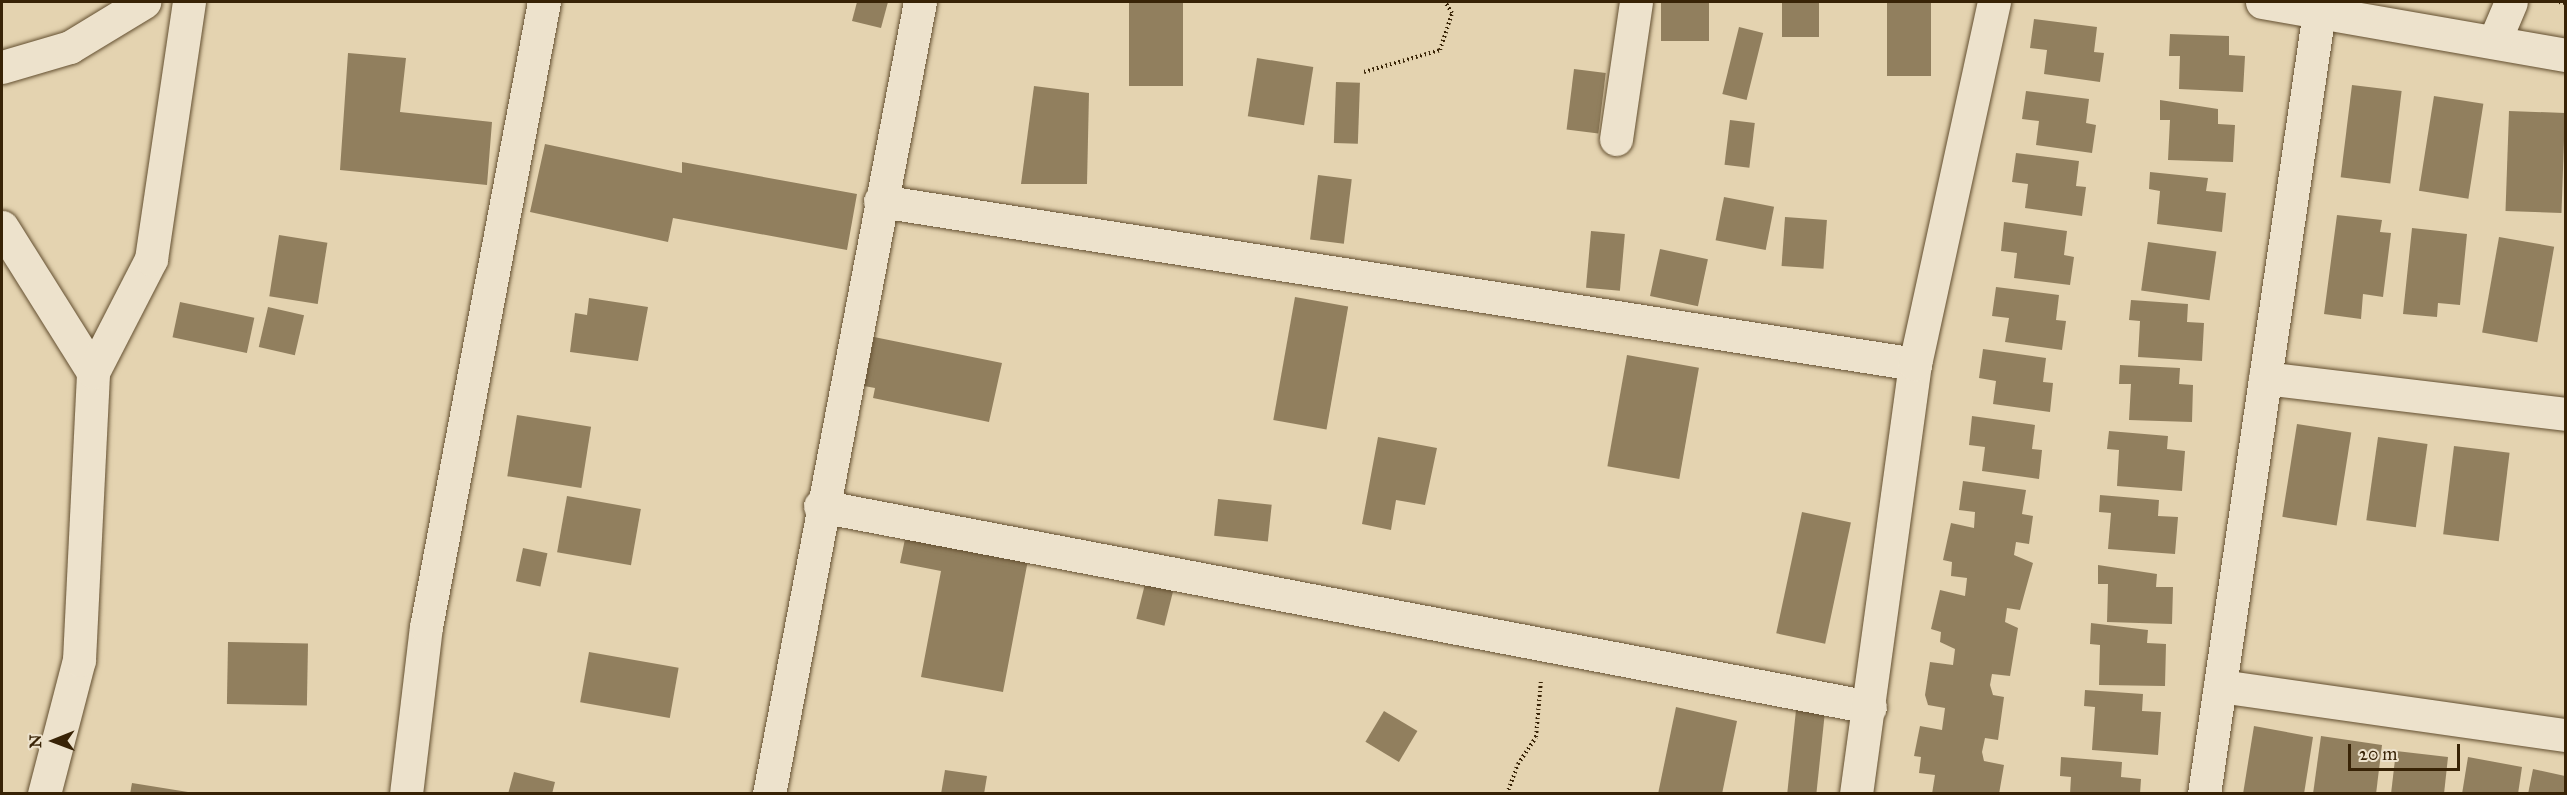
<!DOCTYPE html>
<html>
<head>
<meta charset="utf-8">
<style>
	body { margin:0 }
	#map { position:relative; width:2567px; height:795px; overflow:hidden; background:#e4d3b0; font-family:"IM FELL Great Primer",serif }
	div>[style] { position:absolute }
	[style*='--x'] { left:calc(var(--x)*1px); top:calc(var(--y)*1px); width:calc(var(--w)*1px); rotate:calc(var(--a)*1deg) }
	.building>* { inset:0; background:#917f5e; transform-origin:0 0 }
	.path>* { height:4px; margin-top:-2px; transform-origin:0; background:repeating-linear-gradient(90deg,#382306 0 1.5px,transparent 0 4.5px) }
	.roads { filter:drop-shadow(0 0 2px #634f30) drop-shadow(0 0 2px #634f30) }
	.minor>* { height:33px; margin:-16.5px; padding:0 16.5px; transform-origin:16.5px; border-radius:16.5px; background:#ede2cc }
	span { translate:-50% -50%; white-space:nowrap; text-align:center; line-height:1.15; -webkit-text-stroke:6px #ede2cc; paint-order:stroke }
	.frame { position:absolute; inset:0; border:3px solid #382306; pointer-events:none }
	.north { position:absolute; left:24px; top:711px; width:60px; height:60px; -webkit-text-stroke:4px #ede2cc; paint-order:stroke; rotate:269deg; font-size:16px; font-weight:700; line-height:24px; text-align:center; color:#382306 }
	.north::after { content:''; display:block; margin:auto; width:21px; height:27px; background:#382306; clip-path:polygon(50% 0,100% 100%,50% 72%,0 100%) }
	.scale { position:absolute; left:2348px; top:744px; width:112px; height:27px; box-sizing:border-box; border:3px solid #382306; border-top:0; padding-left:8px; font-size:18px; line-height:21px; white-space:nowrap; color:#382306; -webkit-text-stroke:4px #ede2cc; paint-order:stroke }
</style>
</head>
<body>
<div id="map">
	<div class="building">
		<div style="clip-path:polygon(857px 2px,888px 2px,881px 28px,852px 21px)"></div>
		<div style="left:1129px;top:2px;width:54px;height:84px"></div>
		<div style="left:1661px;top:2px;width:48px;height:39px"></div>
		<div style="left:1782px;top:2px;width:37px;height:35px"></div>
		<div style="left:1887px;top:2px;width:44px;height:74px"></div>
		<div style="clip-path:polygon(2034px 19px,2097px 27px,2094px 52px,2104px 53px,2100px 82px,2044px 74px,2047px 50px,2030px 48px)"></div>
		<div style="left:1739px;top:27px;width:25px;height:69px;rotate:14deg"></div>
		<div style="clip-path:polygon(2170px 34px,2229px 36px,2229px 55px,2245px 56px,2243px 92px,2179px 89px,2180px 56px,2169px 56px)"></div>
		<div style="clip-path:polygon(348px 53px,406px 58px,400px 112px,492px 122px,487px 185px,340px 170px)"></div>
		<div style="left:1257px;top:58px;width:57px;height:59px;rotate:9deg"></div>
		<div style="left:1574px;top:69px;width:32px;height:61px;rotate:7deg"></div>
		<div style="left:1336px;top:82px;width:24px;height:61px;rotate:2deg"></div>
		<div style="left:2352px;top:85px;width:50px;height:93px;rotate:7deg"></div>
		<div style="clip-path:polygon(1034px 86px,1089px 93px,1087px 184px,1021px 184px)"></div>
		<div style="clip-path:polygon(2026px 91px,2089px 99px,2086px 123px,2096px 125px,2092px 153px,2036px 145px,2039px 121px,2022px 119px)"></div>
		<div style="left:2434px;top:96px;width:50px;height:96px;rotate:9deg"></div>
		<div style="clip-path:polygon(2160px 100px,2218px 109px,2218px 124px,2235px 125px,2233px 162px,2168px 160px,2170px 120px,2160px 120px)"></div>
		<div style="left:2509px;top:111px;width:56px;height:100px;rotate:2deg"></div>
		<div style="left:1730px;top:120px;width:25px;height:45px;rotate:7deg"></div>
		<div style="clip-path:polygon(545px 144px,682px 173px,682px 162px,857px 194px,847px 250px,673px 218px,668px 242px,530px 212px)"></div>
		<div style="clip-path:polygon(2016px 153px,2079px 161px,2076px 186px,2086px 187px,2082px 216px,2025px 208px,2028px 184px,2012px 182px)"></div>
		<div style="clip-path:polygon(2150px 172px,2208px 178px,2206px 191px,2226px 193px,2222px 232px,2157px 224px,2160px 191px,2149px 189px)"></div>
		<div style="left:1318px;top:175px;width:34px;height:65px;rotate:7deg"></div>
		<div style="left:1724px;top:197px;width:51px;height:44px;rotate:11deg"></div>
		<div style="clip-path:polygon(2337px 215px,2382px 220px,2380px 232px,2391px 233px,2383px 297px,2363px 294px,2361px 319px,2324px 314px)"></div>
		<div style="left:1785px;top:217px;width:42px;height:49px;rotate:4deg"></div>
		<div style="clip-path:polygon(2004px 222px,2067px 231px,2064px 255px,2074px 257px,2070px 285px,2014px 278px,2017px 253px,2001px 251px)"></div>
		<div style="clip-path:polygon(2412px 228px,2467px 234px,2460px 305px,2438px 303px,2437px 317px,2403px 314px)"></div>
		<div style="left:1591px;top:231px;width:34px;height:57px;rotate:5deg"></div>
		<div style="left:279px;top:235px;width:49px;height:62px;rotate:9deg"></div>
		<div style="left:2499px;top:237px;width:56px;height:97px;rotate:10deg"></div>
		<div style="left:2148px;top:242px;width:69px;height:49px;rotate:8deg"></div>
		<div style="left:1660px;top:249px;width:49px;height:48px;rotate:12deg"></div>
		<div style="clip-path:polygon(1996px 287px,2059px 295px,2056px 320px,2066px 321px,2062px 350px,2005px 342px,2009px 318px,1992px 316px)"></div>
		<div style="left:1295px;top:297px;width:54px;height:125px;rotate:10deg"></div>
		<div style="clip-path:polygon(589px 298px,648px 307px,638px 361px,570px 352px,575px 313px,587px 315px)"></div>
		<div style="clip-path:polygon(2131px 300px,2188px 304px,2187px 322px,2204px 323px,2202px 361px,2138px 357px,2140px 321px,2129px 320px)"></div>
		<div style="left:180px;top:302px;width:76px;height:36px;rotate:12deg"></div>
		<div style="left:268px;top:307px;width:37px;height:41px;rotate:13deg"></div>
		<div style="clip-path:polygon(874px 337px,1002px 363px,989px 422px,873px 398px,875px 388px,864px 386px)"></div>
		<div style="clip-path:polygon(1983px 349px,2046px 358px,2043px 382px,2053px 383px,2050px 412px,1993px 404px,1996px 381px,1979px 378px)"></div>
		<div style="left:1627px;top:355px;width:73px;height:113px;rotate:10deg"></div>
		<div style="clip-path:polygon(2120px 365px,2180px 368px,2179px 384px,2193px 385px,2192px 422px,2129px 420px,2131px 384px,2119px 384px)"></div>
		<div style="left:517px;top:415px;width:75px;height:62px;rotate:9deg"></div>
		<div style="clip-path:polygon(1972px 416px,2035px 425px,2032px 449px,2042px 450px,2039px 479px,1982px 471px,1985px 447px,1969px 445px)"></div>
		<div style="left:2297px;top:424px;width:55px;height:94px;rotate:9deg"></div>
		<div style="clip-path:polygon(2109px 431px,2168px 436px,2167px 449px,2185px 451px,2182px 491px,2117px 486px,2119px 450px,2107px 449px)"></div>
		<div style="clip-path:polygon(1378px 437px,1437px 448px,1425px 505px,1396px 500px,1391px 530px,1362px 524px)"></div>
		<div style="left:2378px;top:437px;width:50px;height:84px;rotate:8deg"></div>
		<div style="left:2454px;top:446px;width:56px;height:89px;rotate:7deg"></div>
		<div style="clip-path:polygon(1963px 481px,2026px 490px,2022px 514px,2033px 516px,2029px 544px,2016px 542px,2014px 555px,2033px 563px,2020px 610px,2007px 608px,2005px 622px,2018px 628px,2010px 676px,1992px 674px,1990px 685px,1993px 695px,2004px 697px,1998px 740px,1985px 738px,1982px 752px,1984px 761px,2004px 765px,1999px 794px,1932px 794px,1935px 775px,1919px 773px,1921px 757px,1914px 756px,1920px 726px,1942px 730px,1945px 708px,1928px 705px,1925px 695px,1930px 662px,1953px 665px,1955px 649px,1940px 642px,1941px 632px,1931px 629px,1940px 590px,1965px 596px,1967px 578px,1951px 576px,1952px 562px,1943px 560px,1951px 523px,1974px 528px,1975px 512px,1959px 510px)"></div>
		<div style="clip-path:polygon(2100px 495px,2159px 500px,2158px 516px,2178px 517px,2175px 554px,2108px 549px,2111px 513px,2099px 512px)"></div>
		<div style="left:567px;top:496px;width:75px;height:57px;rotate:10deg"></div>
		<div style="left:1218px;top:499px;width:54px;height:37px;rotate:6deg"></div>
		<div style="left:1802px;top:512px;width:50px;height:124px;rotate:12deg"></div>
		<div style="clip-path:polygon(905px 539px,1028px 560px,1003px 692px,921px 677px,941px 571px,900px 563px)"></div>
		<div style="left:523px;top:548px;width:25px;height:34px;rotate:12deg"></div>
		<div style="clip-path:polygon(2098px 565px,2157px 574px,2156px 587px,2173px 587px,2172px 624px,2107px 622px,2108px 584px,2098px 584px)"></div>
		<div style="left:1146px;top:580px;width:29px;height:40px;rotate:14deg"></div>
		<div style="clip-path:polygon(2091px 623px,2148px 630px,2147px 643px,2166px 644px,2165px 686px,2099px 685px,2100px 645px,2090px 644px)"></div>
		<div style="left:228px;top:642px;width:80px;height:62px;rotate:1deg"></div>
		<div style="left:589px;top:652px;width:91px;height:51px;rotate:10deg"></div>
		<div style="clip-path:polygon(2085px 690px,2143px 694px,2142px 711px,2161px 712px,2158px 755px,2092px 750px,2095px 707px,2084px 706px)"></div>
		<div style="clip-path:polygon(1676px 707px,1737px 721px,1722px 794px,1658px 794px)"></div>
		<div style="left:1796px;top:710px;width:29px;height:83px;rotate:6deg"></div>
		<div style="left:1384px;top:711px;width:39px;height:36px;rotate:31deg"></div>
		<div style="clip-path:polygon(2254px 726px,2313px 737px,2304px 794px,2243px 794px)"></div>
		<div style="clip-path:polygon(2321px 736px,2382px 745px,2376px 794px,2313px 794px)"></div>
		<div style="clip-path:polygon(2396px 751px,2448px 757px,2444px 794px,2391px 794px)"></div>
		<div style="clip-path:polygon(2061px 757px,2122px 762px,2121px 777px,2141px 779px,2140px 794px,2070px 794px,2071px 777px,2060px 776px)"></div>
		<div style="clip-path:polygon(2468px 757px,2522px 767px,2518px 794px,2462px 794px)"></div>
		<div style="clip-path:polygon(2533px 769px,2565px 776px,2565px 794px,2528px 794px)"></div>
		<div style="clip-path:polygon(945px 770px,987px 776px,984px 794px,941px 794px)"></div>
		<div style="clip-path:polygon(514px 772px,555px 782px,552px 794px,508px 794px)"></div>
		<div style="clip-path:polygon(132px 783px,188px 792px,188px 794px,130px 794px)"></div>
	</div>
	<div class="path">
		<div style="--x:2559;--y:2;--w:7;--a:8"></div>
		<div style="--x:1364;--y:72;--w:79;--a:-16.1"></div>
		<div style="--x:1440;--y:50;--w:39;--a:-72"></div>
		<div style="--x:1452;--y:13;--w:13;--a:-122"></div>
		<div style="--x:1507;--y:794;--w:32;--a:-70"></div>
		<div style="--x:1518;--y:764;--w:32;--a:-56"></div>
		<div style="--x:1536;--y:737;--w:57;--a:-85"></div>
	</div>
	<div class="roads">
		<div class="minor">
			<div style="--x:2262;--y:2;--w:309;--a:9.9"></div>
			<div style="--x:2494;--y:42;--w:43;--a:-67"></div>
			<div style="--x:2;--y:67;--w:71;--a:-16.4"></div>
			<div style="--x:70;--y:47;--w:87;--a:-31.3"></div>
			<div style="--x:1616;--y:139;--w:138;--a:-81.7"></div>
			<div style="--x:880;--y:201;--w:1048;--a:8.95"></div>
			<div style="--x:2;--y:227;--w:171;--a:57.9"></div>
			<div style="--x:2265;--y:378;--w:303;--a:6.8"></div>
			<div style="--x:820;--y:506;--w:1069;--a:10.84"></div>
			<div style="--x:2220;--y:686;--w:349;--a:8.1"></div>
			<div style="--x:44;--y:794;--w:138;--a:-75.4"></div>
			<div style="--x:79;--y:660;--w:288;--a:-87.2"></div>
			<div style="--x:93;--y:372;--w:127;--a:-62.8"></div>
			<div style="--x:151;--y:259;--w:260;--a:-81.6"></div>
			<div style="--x:406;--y:794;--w:168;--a:-83.2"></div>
			<div style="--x:426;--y:627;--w:636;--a:-79.31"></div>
			<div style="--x:769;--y:794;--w:806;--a:-79.21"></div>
			<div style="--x:1856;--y:794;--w:434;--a:-82.2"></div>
			<div style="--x:1915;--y:364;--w:371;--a:-77.7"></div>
			<div style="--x:2204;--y:794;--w:791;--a:-81.64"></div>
		</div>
	</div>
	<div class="frame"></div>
	<div class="north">N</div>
	<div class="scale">20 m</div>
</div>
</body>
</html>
